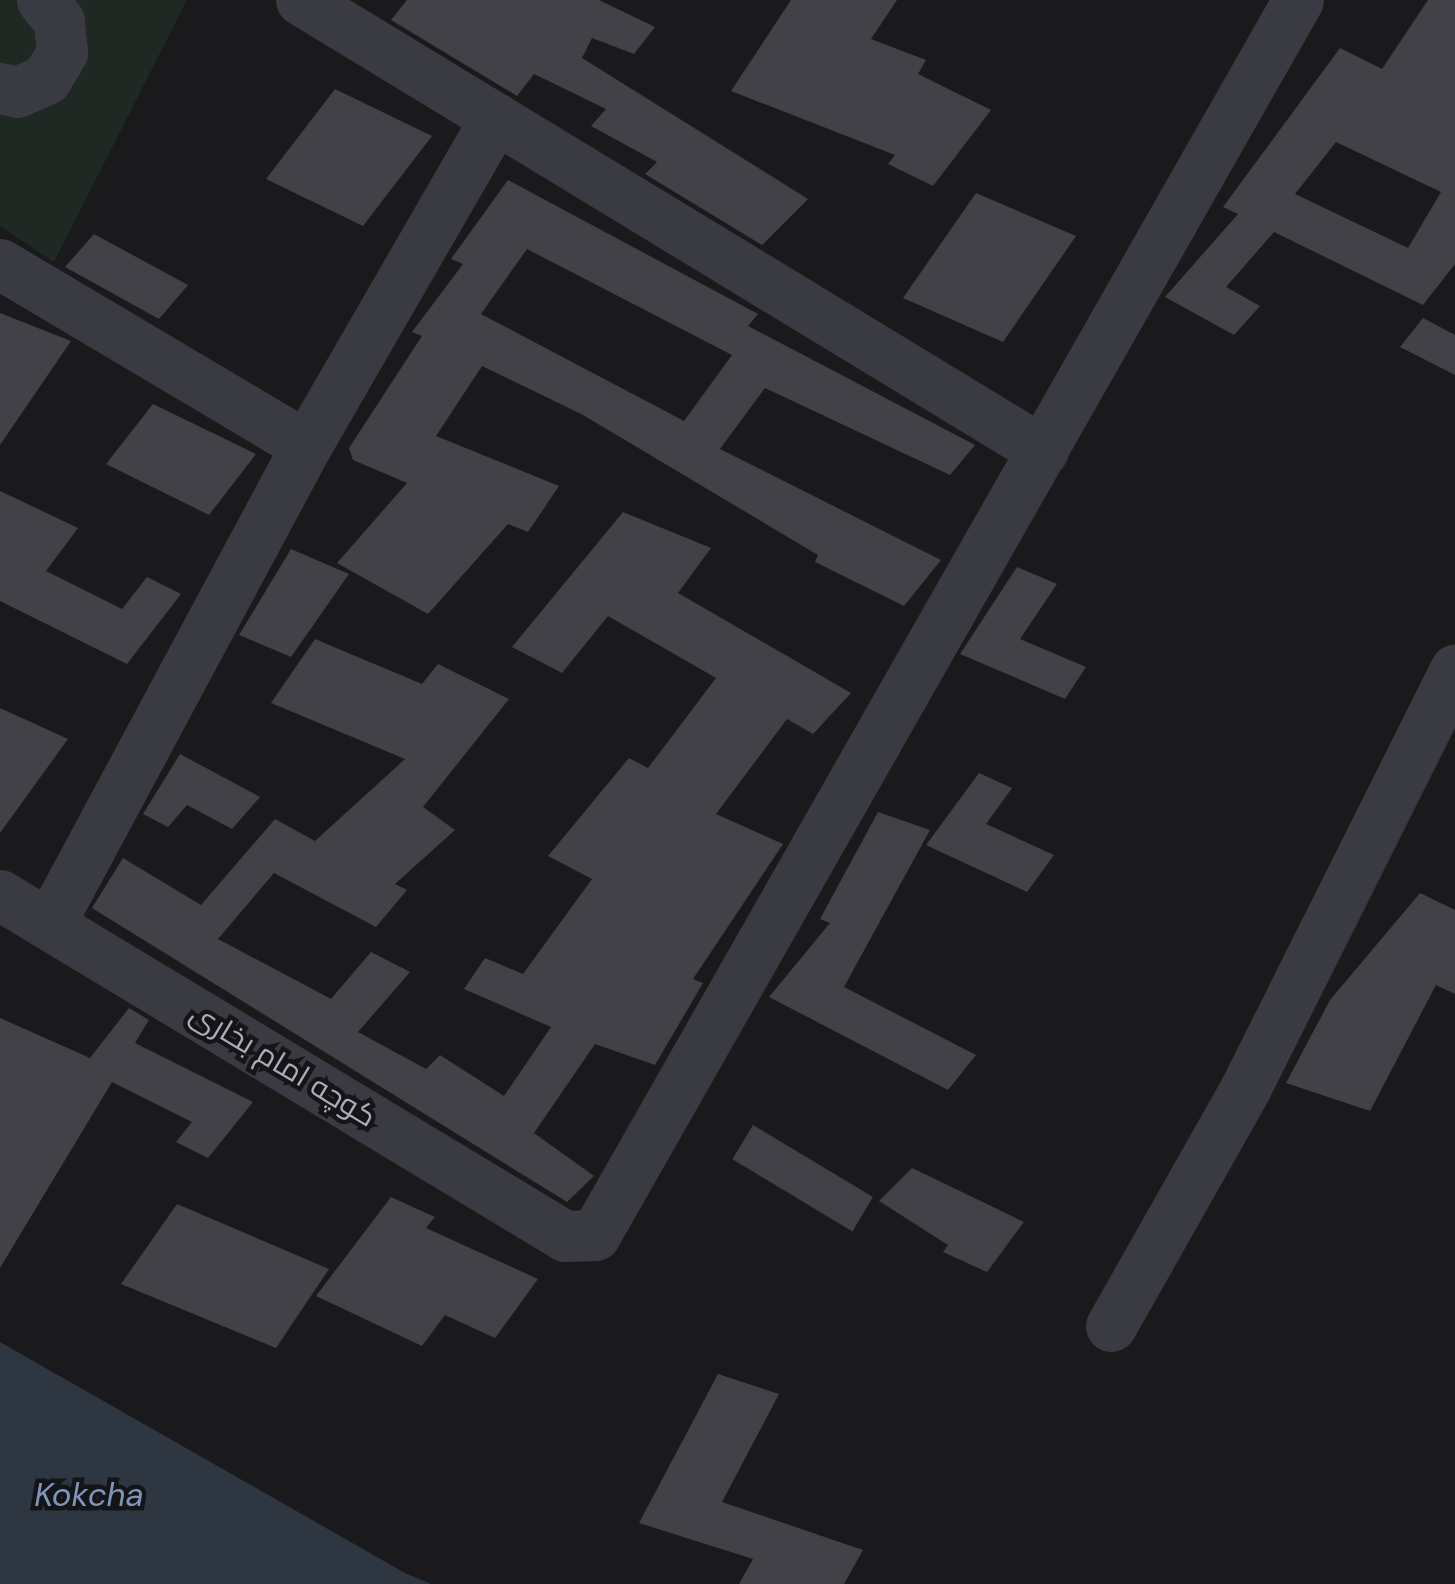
<!DOCTYPE html>
<html>
<head>
<meta charset="utf-8">
<style>
	body { margin:0 }
	#map { position:relative; width:1455px; height:1584px; overflow:hidden; background:#1a191c; font-family:"DM Sans",Cairo,sans-serif }
	div>[style] { position:absolute }
	[style*='--x'] { left:calc(var(--x)*1px); top:calc(var(--y)*1px); width:calc(var(--w)*1px); rotate:calc(var(--a)*1deg) }
	.green>* { inset:0; background:#1f2822 }
	.water>* { inset:0; background:#2e3642 }
	.building>* { inset:0; background:#414147; transform-origin:0 0 }
	.street>* { height:51px; margin:-25.5px; padding:0 25.5px; transform-origin:25.5px; border-radius:25.5px; background:#3a3a42 }
	span { translate:-50% -50%; white-space:nowrap; text-align:center; line-height:1.15; -webkit-text-stroke:9px #151417; paint-order:stroke }
	.street-label { font-size:30px; color:#abadbd }
	.water-label { font-size:33px; color:#7f95ba; font-style:italic }
</style>
</head>
<body>
<div id="map">
	<div class="green">
		<div style="clip-path:polygon(0 0,187px 0,54px 262px,0 226px)"></div>
	</div>
	<div class="water">
		<div style="clip-path:polygon(0 1342px,405px 1573px,431px 1584px,0 1584px)"></div>
	</div>
	<div class="building">
		<div style="clip-path:polygon(407px 0,599px 0,655px 27px,634px 54px,592px 38px,582px 58px,808px 199px,762px 245px,645px 174px,657px 162px,591px 126px,606px 109px,534px 74px,517px 96px,391px 20px)"></div>
		<div style="clip-path:polygon(791px 0,897px 0,871px 39px,926px 60px,918px 74px,991px 110px,933px 186px,888px 164px,895px 155px,731px 91px)"></div>
		<div style="clip-path:polygon(evenodd,1428px 0,1455px 0,1455px 264px,1423px 305px,1274px 232px,1226px 287px,1260px 306px,1234px 335px,1165px 297px,1238px 214px,1223px 207px,1340px 48px,1382px 69px,1428px 0,1336px 142px,1441px 192px,1408px 248px,1295px 194px,1336px 142px)"></div>
		<div style="clip-path:polygon(335px 89px,432px 136px,363px 226px,266px 179px)"></div>
		<div style="clip-path:polygon(evenodd,508px 180px,758px 314px,748px 326px,975px 445px,950px 475px,765px 388px,720px 449px,941px 560px,904px 606px,815px 562px,818px 555px,583px 415px,482px 366px,436px 436px,559px 486px,528px 532px,508px 524px,428px 614px,337px 563px,407px 483px,353px 460px,349px 448px,422px 336px,412px 332px,463px 264px,451px 259px,508px 180px,527px 249px,732px 355px,684px 421px,481px 314px,527px 249px)"></div>
		<div style="clip-path:polygon(976px 193px,1076px 236px,1003px 342px,903px 298px)"></div>
		<div style="clip-path:polygon(94px 234px,188px 285px,159px 319px,65px 267px)"></div>
		<div style="clip-path:polygon(0 313px,71px 341px,0 445px)"></div>
		<div style="clip-path:polygon(1423px 318px,1455px 335px,1455px 375px,1400px 347px)"></div>
		<div style="clip-path:polygon(153px 404px,256px 454px,209px 515px,106px 464px)"></div>
		<div style="clip-path:polygon(0 491px,78px 528px,46px 571px,122px 609px,147px 577px,181px 594px,127px 664px,0 601px)"></div>
		<div style="clip-path:polygon(623px 512px,711px 548px,678px 593px,851px 693px,813px 734px,787px 719px,716px 814px,783px 844px,693px 979px,703px 983px,655px 1065px,595px 1044px,534px 1133px,594px 1176px,567px 1202px,92px 908px,123px 858px,201px 905px,275px 819px,315px 841px,405px 759px,271px 703px,315px 639px,422px 684px,438px 664px,509px 699px,423px 807px,455px 830px,395px 884px,407px 890px,376px 927px,274px 873px,218px 939px,331px 999px,371px 952px,410px 972px,358px 1032px,426px 1069px,440px 1055px,504px 1096px,551px 1027px,464px 989px,485px 958px,523px 974px,592px 879px,548px 856px,629px 758px,648px 768px,716px 678px,608px 616px,562px 673px,512px 647px)"></div>
		<div style="clip-path:polygon(291px 549px,349px 574px,291px 657px,239px 635px)"></div>
		<div style="clip-path:polygon(1017px 567px,1057px 584px,1020px 639px,1086px 667px,1065px 699px,960px 654px)"></div>
		<div style="clip-path:polygon(0 708px,68px 739px,0 833px)"></div>
		<div style="clip-path:polygon(180px 754px,260px 797px,232px 829px,187px 805px,168px 827px,143px 814px)"></div>
		<div style="clip-path:polygon(979px 773px,1012px 788px,986px 824px,1054px 855px,1027px 892px,926px 845px)"></div>
		<div style="clip-path:polygon(878px 812px,930px 830px,844px 987px,976px 1055px,948px 1090px,769px 997px,830px 923px,820px 919px)"></div>
		<div style="clip-path:polygon(1420px 893px,1455px 910px,1455px 994px,1436px 985px,1370px 1111px,1286px 1083px,1330px 1000px)"></div>
		<div style="clip-path:polygon(129px 1008px,149px 1020px,135px 1043px,253px 1102px,208px 1158px,176px 1142px,192px 1122px,112px 1082px,0 1268px,0 1018px,90px 1058px)"></div>
		<div style="left:753px;top:1125px;width:140px;height:40px;rotate:31deg"></div>
		<div style="clip-path:polygon(912px 1168px,1024px 1222px,987px 1272px,943px 1252px,948px 1245px,879px 1201px)"></div>
		<div style="clip-path:polygon(391px 1197px,435px 1217px,426px 1228px,538px 1279px,495px 1338px,445px 1315px,422px 1346px,316px 1296px)"></div>
		<div style="clip-path:polygon(177px 1204px,329px 1269px,276px 1348px,121px 1284px)"></div>
		<div style="clip-path:polygon(718px 1374px,779px 1394px,722px 1502px,863px 1550px,844px 1584px,739px 1584px,753px 1559px,639px 1523px)"></div>
	</div>
	<div class="street">
		<div style="--x:301;--y:0;--w:868;--a:31.29"></div>
		<div style="--x:0;--y:88;--w:17;--a:13"></div>
		<div style="--x:17;--y:92;--w:32;--a:-24"></div>
		<div style="--x:46;--y:79;--w:31;--a:-59"></div>
		<div style="--x:62;--y:52;--w:31;--a:-96"></div>
		<div style="--x:59;--y:21;--w:27;--a:-129"></div>
		<div style="--x:0;--y:264;--w:356;--a:30.7"></div>
		<div style="--x:0;--y:895;--w:660;--a:31.11"></div>
		<div style="--x:565;--y:1236;--w:30;--a:-2"></div>
		<div style="--x:595;--y:1235;--w:1421;--a:-60.35"></div>
		<div style="--x:50;--y:923;--w:541;--a:-61.78"></div>
		<div style="--x:306;--y:446;--w:379;--a:-60"></div>
		<div style="--x:1111;--y:1326;--w:274;--a:-60.5"></div>
		<div style="--x:1246;--y:1087;--w:467;--a:-63.4"></div>
	</div>
	<div class="street-label">
		<span style="left:283px;top:1065px;rotate:31deg">کوچه امام بخاری</span>
	</div>
	<div class="water-label">
		<span style="left:89px;top:1495px">Kokcha</span>
	</div>
</div>
</body>
</html>
